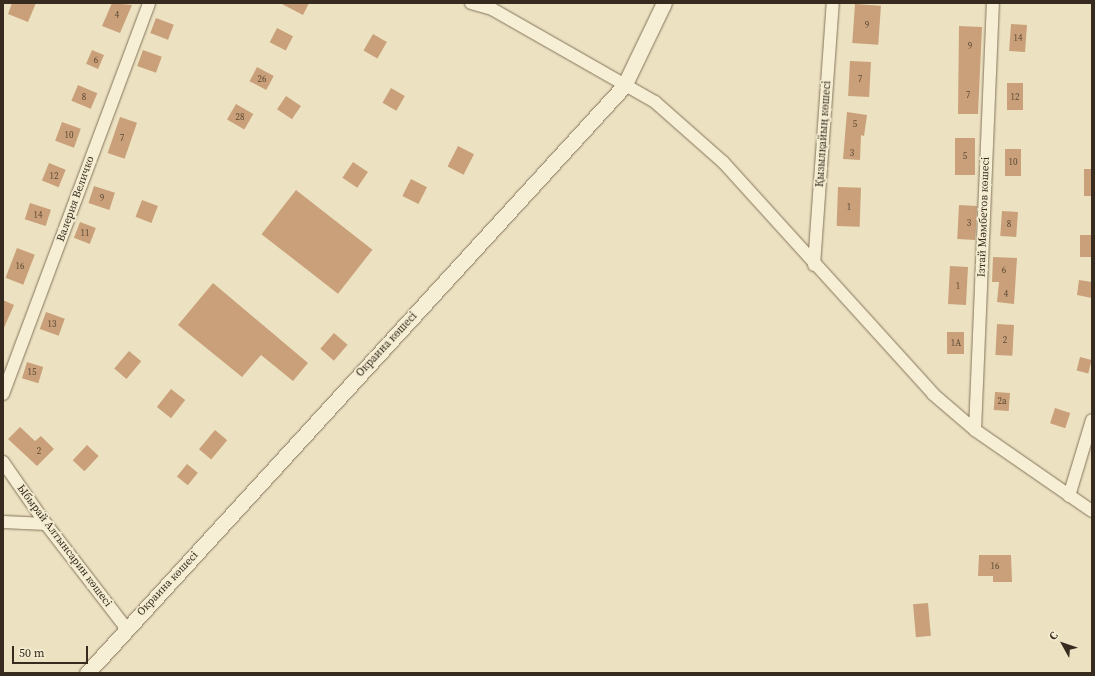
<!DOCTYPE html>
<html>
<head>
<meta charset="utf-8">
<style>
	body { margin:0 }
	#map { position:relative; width:1095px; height:676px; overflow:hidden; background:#ece2c2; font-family:"Source Serif 4",serif }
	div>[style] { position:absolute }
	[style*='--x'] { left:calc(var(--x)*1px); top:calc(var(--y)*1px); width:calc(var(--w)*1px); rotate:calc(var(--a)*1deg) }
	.building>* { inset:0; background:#c9a079; transform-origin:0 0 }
	.roads { filter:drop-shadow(0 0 1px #85745a) drop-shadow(0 0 1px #85745a) }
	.minor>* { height:12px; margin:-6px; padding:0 6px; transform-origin:6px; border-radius:6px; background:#f7efd5 }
	.tertiary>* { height:15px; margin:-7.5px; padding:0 7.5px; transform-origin:7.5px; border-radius:7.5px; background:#f7efd5 }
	span { translate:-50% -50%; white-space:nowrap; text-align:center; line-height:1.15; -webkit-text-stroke:3.5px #f4ecd1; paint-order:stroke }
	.number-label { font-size:9px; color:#5b4835 }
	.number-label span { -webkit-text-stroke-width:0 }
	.street-label { font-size:11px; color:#362b1e }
	.frame { position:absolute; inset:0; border:4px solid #362b1e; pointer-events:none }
	.north { position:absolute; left:1043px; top:624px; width:40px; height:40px; -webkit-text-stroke:3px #f4ecd1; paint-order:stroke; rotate:310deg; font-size:11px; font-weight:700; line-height:16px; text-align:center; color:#362b1e }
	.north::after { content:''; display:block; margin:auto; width:14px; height:18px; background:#362b1e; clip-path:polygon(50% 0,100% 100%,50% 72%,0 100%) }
	.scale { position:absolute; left:12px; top:646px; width:76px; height:18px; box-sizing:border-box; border:2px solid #362b1e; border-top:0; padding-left:5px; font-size:12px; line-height:14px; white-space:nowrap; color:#362b1e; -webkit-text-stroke:3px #f4ecd1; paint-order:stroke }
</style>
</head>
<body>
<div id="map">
	<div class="building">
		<div style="clip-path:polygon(12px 3px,36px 3px,28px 22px,8px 14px)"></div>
		<div style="clip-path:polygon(112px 3px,132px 5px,120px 33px,102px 26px)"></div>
		<div style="clip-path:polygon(280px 3px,309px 3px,303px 15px)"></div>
		<div style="left:855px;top:4px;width:26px;height:39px;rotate:4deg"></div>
		<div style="left:156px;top:18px;width:19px;height:16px;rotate:21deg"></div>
		<div style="left:1011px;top:24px;width:16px;height:27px;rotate:4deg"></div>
		<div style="clip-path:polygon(959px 26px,982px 27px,978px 114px,958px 114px)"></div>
		<div style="left:277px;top:28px;width:18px;height:16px;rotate:27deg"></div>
		<div style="left:373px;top:34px;width:16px;height:19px;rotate:30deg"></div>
		<div style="left:92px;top:50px;width:13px;height:15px;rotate:23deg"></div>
		<div style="left:143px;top:50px;width:20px;height:17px;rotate:20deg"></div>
		<div style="left:850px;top:61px;width:21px;height:35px;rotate:3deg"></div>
		<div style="left:257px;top:67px;width:19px;height:16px;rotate:28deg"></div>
		<div style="left:1007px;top:83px;width:16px;height:27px"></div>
		<div style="left:78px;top:85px;width:21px;height:17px;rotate:23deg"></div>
		<div style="left:391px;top:88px;width:16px;height:17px;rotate:30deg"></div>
		<div style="left:286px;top:96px;width:18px;height:16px;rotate:34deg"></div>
		<div style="left:236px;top:104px;width:20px;height:18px;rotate:30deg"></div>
		<div style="clip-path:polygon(847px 112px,867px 115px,864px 136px,861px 135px,860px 160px,843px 159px)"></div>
		<div style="left:120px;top:117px;width:18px;height:38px;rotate:19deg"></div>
		<div style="left:62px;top:122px;width:20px;height:20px;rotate:20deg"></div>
		<div style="left:955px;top:138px;width:20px;height:37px"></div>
		<div style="left:458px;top:146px;width:18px;height:23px;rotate:27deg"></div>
		<div style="left:1005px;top:149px;width:16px;height:27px"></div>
		<div style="left:353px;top:162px;width:18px;height:19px;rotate:34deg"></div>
		<div style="left:49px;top:163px;width:18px;height:19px;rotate:22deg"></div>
		<div style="left:1084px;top:169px;width:8px;height:27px"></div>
		<div style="left:411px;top:179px;width:18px;height:19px;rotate:27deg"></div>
		<div style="left:94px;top:186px;width:22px;height:18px;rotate:18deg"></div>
		<div style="left:838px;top:187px;width:23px;height:39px;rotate:2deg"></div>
		<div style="left:296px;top:190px;width:97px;height:56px;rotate:38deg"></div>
		<div style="left:142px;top:200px;width:17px;height:18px;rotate:21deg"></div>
		<div style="left:30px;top:203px;width:22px;height:17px;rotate:18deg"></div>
		<div style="left:959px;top:205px;width:18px;height:34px;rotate:3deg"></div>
		<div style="left:1002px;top:211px;width:16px;height:25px;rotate:4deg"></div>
		<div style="left:80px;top:222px;width:17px;height:17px;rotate:21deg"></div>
		<div style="left:1080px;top:235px;width:12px;height:22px"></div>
		<div style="left:17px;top:248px;width:19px;height:32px;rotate:21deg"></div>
		<div style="clip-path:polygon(993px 257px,1017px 258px,1014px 304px,997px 302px,999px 282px,992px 282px)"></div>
		<div style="left:950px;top:266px;width:18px;height:38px;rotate:3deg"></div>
		<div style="clip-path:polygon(1079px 280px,1092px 282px,1092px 298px,1077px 295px)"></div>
		<div style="clip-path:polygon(213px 283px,308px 363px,293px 381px,261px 355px,242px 377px,178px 325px)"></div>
		<div style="clip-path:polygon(3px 300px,14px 305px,3px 330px)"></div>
		<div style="left:46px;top:312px;width:20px;height:18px;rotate:20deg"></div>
		<div style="left:997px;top:324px;width:17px;height:31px;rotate:3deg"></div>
		<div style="left:947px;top:332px;width:17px;height:22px"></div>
		<div style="left:334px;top:333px;width:18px;height:21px;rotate:41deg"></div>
		<div style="left:129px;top:351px;width:16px;height:23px;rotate:40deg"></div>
		<div style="left:1080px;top:357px;width:12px;height:14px;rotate:14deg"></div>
		<div style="left:27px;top:362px;width:17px;height:17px;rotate:17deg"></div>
		<div style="left:171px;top:389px;width:18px;height:23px;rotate:38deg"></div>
		<div style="left:995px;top:392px;width:15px;height:18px;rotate:4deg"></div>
		<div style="left:1055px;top:408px;width:16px;height:16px;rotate:18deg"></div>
		<div style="clip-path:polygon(20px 427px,35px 441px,41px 436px,54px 449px,37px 466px,8px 439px)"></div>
		<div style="left:215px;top:430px;width:16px;height:25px;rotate:40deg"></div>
		<div style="left:87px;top:445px;width:16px;height:21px;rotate:43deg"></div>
		<div style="left:187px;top:464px;width:14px;height:16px;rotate:39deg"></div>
		<div style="clip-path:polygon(979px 555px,1011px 555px,1012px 582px,993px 582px,993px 576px,978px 576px)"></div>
		<div style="left:928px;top:603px;width:33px;height:15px;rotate:85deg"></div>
	</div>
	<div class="roads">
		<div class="minor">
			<div style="--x:471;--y:3;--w:22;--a:16"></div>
			<div style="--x:492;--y:9;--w:188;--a:29.7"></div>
			<div style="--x:655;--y:102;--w:91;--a:41.4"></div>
			<div style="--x:723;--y:162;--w:313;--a:47.8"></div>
			<div style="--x:933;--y:394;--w:55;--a:40.6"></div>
			<div style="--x:975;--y:430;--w:142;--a:34.7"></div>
			<div style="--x:814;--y:265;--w:263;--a:-85.9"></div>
			<div style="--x:3;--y:394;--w:417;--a:-69.5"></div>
			<div style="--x:975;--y:430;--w:427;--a:-87.6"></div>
			<div style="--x:3;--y:462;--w:75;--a:55.3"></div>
			<div style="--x:46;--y:524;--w:133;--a:52.4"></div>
			<div style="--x:1069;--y:496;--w:79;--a:-73.2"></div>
			<div style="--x:3;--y:522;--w:43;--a:2.7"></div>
		</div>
		<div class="tertiary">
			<div style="--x:87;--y:673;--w:796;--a:-47.55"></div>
			<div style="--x:624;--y:86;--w:92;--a:-64.3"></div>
		</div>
	</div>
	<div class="number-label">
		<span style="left:117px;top:15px">4</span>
		<span style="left:867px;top:25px">9</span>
		<span style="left:1018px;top:38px">14</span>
		<span style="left:970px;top:46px">9</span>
		<span style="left:96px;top:60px">6</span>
		<span style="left:262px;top:79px">26</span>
		<span style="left:860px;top:79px">7</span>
		<span style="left:968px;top:95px">7</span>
		<span style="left:84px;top:97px">8</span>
		<span style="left:1015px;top:97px">12</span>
		<span style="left:240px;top:117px">28</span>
		<span style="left:855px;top:124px">5</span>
		<span style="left:69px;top:135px">10</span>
		<span style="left:122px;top:138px">7</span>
		<span style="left:852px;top:153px">3</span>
		<span style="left:965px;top:156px">5</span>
		<span style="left:1013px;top:162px">10</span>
		<span style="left:54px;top:176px">12</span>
		<span style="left:102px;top:198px">9</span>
		<span style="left:849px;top:207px">1</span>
		<span style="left:38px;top:215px">14</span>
		<span style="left:969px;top:223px">3</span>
		<span style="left:1009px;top:224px">8</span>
		<span style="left:85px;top:233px">11</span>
		<span style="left:20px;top:266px">16</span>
		<span style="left:1004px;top:270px">6</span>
		<span style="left:958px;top:286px">1</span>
		<span style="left:1006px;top:294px">4</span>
		<span style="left:52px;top:324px">13</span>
		<span style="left:1005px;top:340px">2</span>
		<span style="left:956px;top:343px">1А</span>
		<span style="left:32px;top:372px">15</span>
		<span style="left:1002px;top:401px">2а</span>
		<span style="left:39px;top:451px">2</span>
		<span style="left:995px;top:566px">16</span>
	</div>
	<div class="street-label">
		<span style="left:824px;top:134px;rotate:-86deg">Қызылқайың көшесі</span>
		<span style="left:76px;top:199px;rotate:-70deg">Валерия Величко</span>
		<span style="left:984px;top:217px;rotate:-88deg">Ізтай Мәмбетов көшесі</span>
		<span style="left:387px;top:345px;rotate:-47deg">Окраина көшесі</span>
		<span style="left:64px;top:546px;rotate:53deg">Ыбырай Алтынсарин көшесі</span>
		<span style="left:168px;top:584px;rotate:-47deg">Окраина көшесі</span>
	</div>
	<div class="frame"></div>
	<div class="north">С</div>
	<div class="scale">50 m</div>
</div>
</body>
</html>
